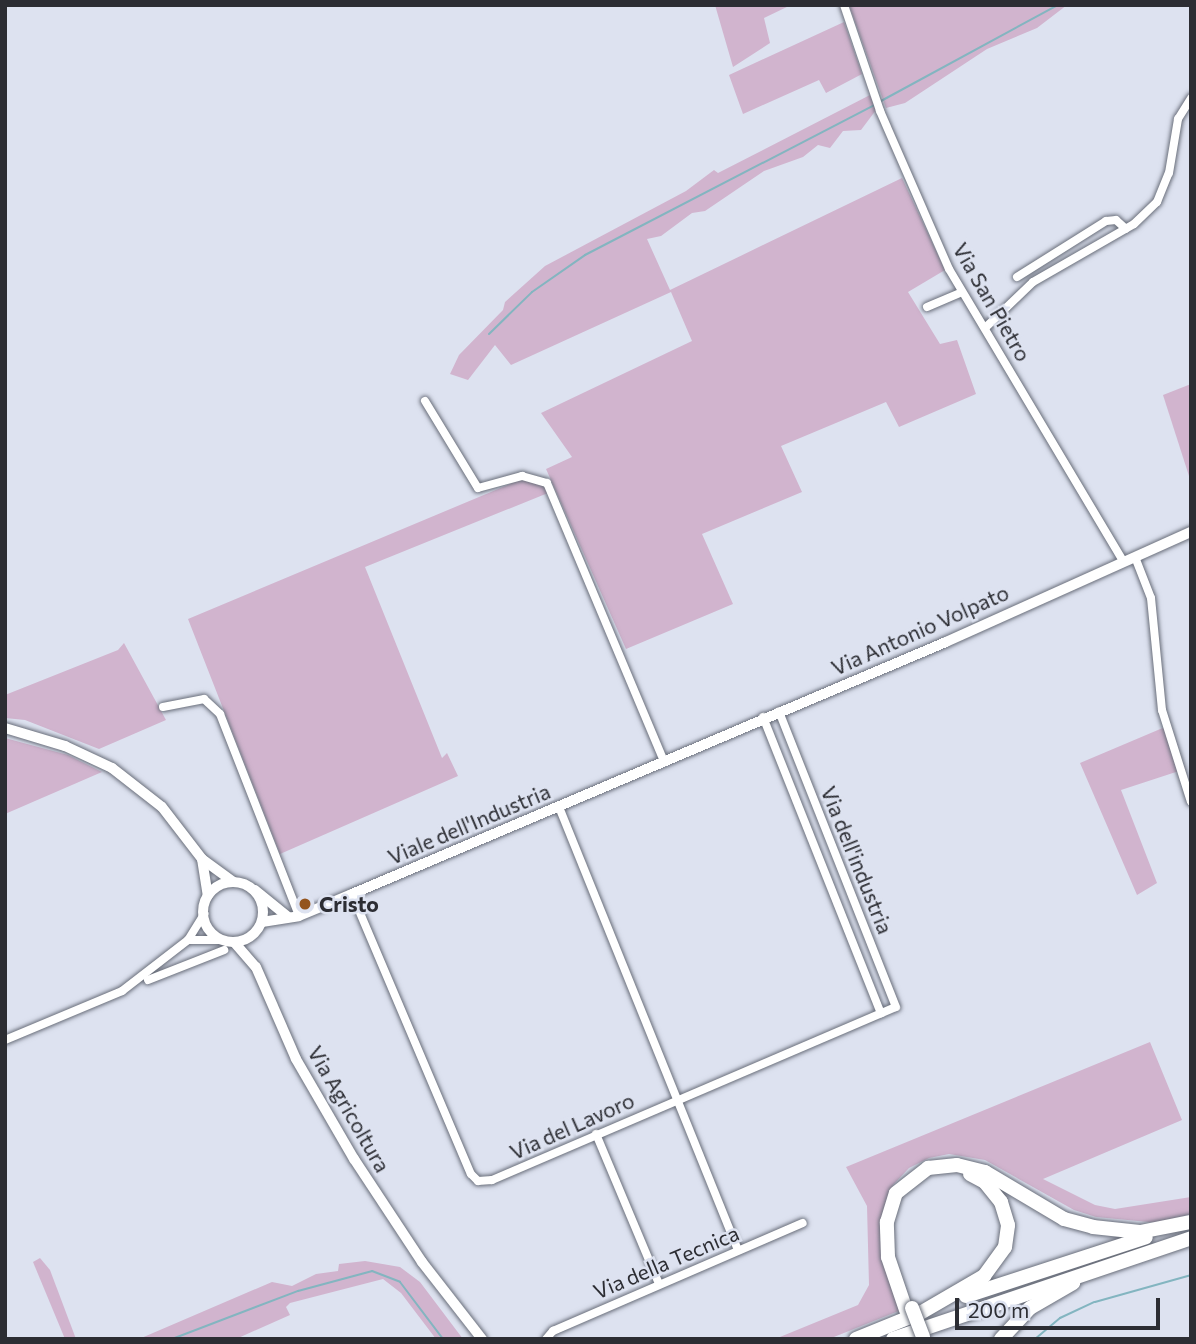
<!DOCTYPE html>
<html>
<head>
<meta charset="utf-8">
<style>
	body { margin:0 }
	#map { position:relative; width:1196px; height:1344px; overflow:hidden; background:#dde2f0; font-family:Commissioner,sans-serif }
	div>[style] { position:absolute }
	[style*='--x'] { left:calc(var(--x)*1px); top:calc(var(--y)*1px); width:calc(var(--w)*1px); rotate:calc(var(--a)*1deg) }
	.green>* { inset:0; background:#d1b4ce }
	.stream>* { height:2px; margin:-1px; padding:0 1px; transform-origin:1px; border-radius:1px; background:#83b5c0 }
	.roads { filter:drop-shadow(0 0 2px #696e7a) drop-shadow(0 0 2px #696e7a) }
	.minor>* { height:8px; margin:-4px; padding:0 4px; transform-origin:4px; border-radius:4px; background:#fff }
	.tertiary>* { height:10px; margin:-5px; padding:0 5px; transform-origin:5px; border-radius:5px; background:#fff }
	.secondary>* { height:10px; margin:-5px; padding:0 5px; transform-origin:5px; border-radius:5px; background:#fff }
	.secondary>.ring { margin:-5px; padding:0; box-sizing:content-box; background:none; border:10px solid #fff; border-radius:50% }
	.motorway>* { height:14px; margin:-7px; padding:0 7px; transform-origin:7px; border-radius:7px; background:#fff }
	.bridges { filter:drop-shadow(0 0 2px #696e7a) drop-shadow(0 0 2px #696e7a) }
	.motorway-bridge>* { height:14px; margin:-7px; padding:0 7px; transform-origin:7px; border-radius:7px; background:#fff }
	.dots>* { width:19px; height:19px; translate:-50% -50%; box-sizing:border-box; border:4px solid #dde2f0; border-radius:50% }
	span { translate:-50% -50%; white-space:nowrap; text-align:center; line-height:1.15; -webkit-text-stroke:5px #dde2f0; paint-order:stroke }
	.street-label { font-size:21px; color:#2c2d33 }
	.poi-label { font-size:21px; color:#2c2d33; font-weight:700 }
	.left { translate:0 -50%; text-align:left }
	.frame { position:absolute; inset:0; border:7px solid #2c2d33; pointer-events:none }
	.scale { position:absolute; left:955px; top:1298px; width:205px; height:32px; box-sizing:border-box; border:4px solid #2c2d33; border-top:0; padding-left:9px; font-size:21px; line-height:24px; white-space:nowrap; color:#2c2d33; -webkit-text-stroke:5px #dde2f0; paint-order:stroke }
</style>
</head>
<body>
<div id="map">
	<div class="green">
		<div style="clip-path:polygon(715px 5px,791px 5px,764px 18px,770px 43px,733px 67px)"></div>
		<div style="clip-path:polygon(849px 5px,1067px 5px,1037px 28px,987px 49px,905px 103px,886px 108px)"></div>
		<div style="clip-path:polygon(844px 22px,862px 74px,826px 93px,819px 80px,743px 114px,729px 75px)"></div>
		<div style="clip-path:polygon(870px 95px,876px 110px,861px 130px,843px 131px,830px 148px,818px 145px,803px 157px,764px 171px,705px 211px,692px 213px,661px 236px,647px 239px,670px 290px,902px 178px,945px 270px,908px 292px,940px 344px,957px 340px,976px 394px,899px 427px,886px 402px,781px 446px,802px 492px,702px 534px,733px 604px,626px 649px,546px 469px,572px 457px,541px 413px,692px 341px,671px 292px,511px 365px,495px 345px,468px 380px,450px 374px,459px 355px,503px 310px,505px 302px,545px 266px,686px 191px,714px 170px,718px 173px)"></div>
		<div style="clip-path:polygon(1191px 384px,1191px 476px,1189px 476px,1163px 395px)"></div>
		<div style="clip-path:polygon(529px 476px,540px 478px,548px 493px,365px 567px,442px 758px,447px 753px,458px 776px,280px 854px,188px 619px)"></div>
		<div style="clip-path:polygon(124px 643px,166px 720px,99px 749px,25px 720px,5px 718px,5px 695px,118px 650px)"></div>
		<div style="clip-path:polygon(1165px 727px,1179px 771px,1121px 790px,1157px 883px,1137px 895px,1080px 763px)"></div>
		<div style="clip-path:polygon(5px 738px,68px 755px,102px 772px,5px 814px)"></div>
		<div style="clip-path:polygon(1150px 1042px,1182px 1120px,1043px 1179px,1095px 1205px,1115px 1209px,1191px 1197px,1191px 1214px,1159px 1223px,1096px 1217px,1074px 1210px,985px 1160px,949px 1154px,929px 1158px,909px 1168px,893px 1185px,881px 1220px,887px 1271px,901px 1310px,829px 1339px,775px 1339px,858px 1305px,869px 1285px,867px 1206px,846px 1167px)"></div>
		<div style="clip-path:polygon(40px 1258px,50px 1270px,76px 1339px,65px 1339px,33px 1262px)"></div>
		<div style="clip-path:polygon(365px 1261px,400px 1267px,420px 1282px,463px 1339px,436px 1339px,401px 1293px,383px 1279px,290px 1303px,286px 1307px,290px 1315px,236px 1339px,139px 1339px,272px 1282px,292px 1286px,316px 1274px,338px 1271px,339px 1264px)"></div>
	</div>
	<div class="stream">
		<div style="--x:881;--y:101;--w:201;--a:-28.5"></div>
		<div style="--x:489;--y:334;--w:60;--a:-44.3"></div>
		<div style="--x:532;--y:292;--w:65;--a:-34.9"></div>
		<div style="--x:585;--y:255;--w:328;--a:-27.4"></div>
		<div style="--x:172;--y:1339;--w:135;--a:-20.9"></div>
		<div style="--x:298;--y:1291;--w:77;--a:-15.1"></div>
		<div style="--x:372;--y:1271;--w:30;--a:21"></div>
		<div style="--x:400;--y:1282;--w:71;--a:53"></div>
		<div style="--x:1035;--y:1339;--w:33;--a:-40"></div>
		<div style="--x:1060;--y:1318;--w:38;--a:-25"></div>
		<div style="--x:1095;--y:1302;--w:100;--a:-15.7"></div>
	</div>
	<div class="roads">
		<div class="minor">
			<div style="--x:844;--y:5;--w:112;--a:71.2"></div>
			<div style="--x:880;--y:111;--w:172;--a:66.4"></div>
			<div style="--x:949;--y:269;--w:341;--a:59.2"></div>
			<div style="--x:1017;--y:277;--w:105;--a:-32.2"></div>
			<div style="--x:1106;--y:221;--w:10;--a:-6"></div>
			<div style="--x:1116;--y:220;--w:13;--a:42"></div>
			<div style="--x:927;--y:307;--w:38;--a:-23"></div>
			<div style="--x:985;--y:328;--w:66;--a:-43.8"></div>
			<div style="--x:1033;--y:282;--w:116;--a:-29.9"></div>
			<div style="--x:1134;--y:224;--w:32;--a:-44"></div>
			<div style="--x:1157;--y:202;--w:31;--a:-68"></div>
			<div style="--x:1169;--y:173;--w:55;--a:-80.5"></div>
			<div style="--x:1178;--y:119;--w:25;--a:-58"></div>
			<div style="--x:425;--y:401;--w:102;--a:58.7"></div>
			<div style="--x:478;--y:488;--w:46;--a:-15.3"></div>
			<div style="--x:522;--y:476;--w:26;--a:16"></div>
			<div style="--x:547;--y:483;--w:303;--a:67.2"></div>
			<div style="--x:1135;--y:557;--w:44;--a:68.7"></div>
			<div style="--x:1151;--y:598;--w:113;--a:84.4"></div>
			<div style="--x:1162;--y:710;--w:96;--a:72.5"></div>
			<div style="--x:163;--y:707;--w:42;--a:-11"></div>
			<div style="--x:204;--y:699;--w:22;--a:43"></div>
			<div style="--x:220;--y:714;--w:217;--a:68.6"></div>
			<div style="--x:763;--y:717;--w:319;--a:68.3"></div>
			<div style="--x:559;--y:807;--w:478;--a:68"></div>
			<div style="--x:352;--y:894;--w:304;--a:67"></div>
			<div style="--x:471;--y:1174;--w:10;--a:45"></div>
			<div style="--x:478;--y:1181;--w:14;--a:-4"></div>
			<div style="--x:492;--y:1180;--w:439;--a:-23.2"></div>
			<div style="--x:896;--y:1007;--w:318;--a:-111.6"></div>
			<div style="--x:188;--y:940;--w:35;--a:0"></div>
			<div style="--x:148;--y:980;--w:82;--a:-21.5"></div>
			<div style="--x:5;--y:1040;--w:127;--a:-22.7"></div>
			<div style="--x:122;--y:991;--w:83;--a:-37.7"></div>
			<div style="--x:188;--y:940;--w:31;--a:-58"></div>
			<div style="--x:596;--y:1134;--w:163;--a:67.2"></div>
			<div style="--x:546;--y:1339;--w:11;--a:-49"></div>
			<div style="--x:553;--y:1331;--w:272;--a:-23.4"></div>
		</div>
		<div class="tertiary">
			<div style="--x:255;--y:890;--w:43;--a:39.3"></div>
			<div style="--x:262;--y:922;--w:37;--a:-9"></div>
			<div style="--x:299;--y:916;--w:57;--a:-22.5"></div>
			<div style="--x:352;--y:894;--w:645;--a:-22.99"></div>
			<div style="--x:946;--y:642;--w:269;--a:-24.2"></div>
		</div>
		<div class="secondary">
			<div style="--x:5;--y:728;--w:63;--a:16.7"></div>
			<div style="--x:65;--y:746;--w:52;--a:25.1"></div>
			<div style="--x:112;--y:768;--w:63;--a:38"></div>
			<div style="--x:162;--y:807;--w:66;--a:52.4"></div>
			<div style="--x:202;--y:859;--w:39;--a:36"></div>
			<div style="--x:202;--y:859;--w:37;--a:81"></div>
			<div class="ring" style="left:203px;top:882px;width:50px;height:50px"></div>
			<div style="--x:234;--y:942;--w:33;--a:49"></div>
			<div style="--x:256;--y:967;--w:100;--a:66.5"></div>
			<div style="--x:296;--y:1059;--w:116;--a:59.9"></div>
			<div style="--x:354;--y:1159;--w:123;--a:56.6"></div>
			<div style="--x:422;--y:1262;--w:98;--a:52.1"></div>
		</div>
		<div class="motorway">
			<div style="--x:966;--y:1296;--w:189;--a:-18.1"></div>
			<div style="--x:906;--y:1310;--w:56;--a:-108.8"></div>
			<div style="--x:888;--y:1257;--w:35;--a:-92"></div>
			<div style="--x:887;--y:1222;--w:30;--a:-73"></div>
			<div style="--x:896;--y:1193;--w:41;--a:-38"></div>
			<div style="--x:928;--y:1168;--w:29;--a:-6"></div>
			<div style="--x:957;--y:1165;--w:29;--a:14"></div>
			<div style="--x:985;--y:1172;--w:92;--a:30.7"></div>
			<div style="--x:1064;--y:1219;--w:30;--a:15"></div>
			<div style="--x:1093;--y:1227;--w:47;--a:6.1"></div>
			<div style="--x:1140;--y:1232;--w:52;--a:-11.1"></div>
			<div style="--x:922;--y:1312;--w:72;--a:-30.1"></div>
			<div style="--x:984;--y:1276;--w:36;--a:-54"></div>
			<div style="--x:1005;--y:1247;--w:22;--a:-82"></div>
			<div style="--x:1008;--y:1225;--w:24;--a:-107"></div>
			<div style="--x:1001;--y:1202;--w:26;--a:-129"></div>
			<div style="--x:985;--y:1182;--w:17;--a:-152"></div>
			<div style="--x:856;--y:1339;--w:69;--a:-22.1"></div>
			<div style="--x:893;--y:1339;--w:315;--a:-18.7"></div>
			<div style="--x:1001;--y:1339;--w:42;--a:-46.9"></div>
			<div style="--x:1030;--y:1308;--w:50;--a:-30.2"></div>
		</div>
	</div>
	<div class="bridges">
		<div class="motorway-bridge">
			<div style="--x:912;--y:1308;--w:31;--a:69"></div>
		</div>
	</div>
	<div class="dots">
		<div style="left:305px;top:904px;background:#94541d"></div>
	</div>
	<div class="street-label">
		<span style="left:992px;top:302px;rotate:60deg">Via San Pietro</span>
		<span style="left:920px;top:630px;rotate:-24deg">Via Antonio Volpato</span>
		<span style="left:469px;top:824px;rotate:-23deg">Viale dell'Industria</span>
		<span style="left:857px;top:860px;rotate:68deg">Via dell'industria</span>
		<span style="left:349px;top:1109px;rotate:60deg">Via Agricoltura</span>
		<span style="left:572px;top:1126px;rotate:-24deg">Via del Lavoro</span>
		<span style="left:666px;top:1262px;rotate:-23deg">Via della Tecnica</span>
	</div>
	<div class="poi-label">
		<span class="left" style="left:319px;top:904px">Cristo</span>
	</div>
	<div class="frame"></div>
	<div class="scale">200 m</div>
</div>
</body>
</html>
